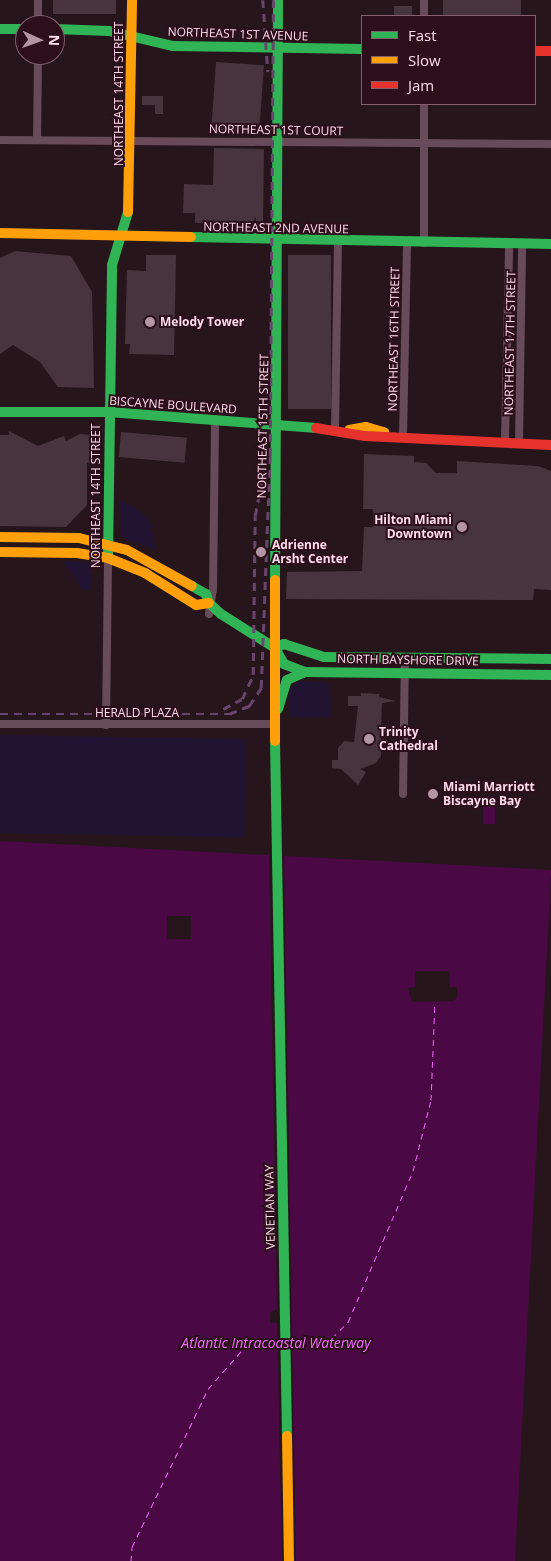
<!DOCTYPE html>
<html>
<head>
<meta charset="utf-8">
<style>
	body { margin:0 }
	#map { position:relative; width:551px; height:1561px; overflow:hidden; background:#26161c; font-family:"Open Sans",sans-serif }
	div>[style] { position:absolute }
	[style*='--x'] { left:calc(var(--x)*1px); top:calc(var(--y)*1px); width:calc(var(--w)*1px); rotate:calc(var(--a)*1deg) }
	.green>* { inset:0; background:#221333; transform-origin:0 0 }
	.water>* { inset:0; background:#4a0845; transform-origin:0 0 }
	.pier>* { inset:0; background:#26161c; transform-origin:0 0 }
	.ferry>* { height:1px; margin-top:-0.5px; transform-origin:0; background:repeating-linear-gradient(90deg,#f069ff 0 6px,transparent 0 11px) }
	.building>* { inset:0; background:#47343c; transform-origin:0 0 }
	.street>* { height:8px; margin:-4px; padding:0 4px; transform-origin:4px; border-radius:4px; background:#674b59 }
	.fast>* { height:10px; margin:-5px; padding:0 5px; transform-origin:5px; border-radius:5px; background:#30b455 }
	.slow>* { height:10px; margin:-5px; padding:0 5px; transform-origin:5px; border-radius:5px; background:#ff9f0a }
	.jam>* { height:10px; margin:-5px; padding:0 5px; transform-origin:5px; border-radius:5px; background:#e5322d }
	.rail>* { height:2.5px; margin-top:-1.25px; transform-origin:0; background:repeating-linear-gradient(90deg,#67456c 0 8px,transparent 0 14px) }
	.dots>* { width:14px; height:14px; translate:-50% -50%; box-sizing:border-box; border:2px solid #2d0f1b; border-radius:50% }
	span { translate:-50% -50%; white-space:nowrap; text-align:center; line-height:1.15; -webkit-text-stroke:4px #2d0f1b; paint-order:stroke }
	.street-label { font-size:12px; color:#ffdbeb }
	.poi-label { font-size:12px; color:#ffdbeb; font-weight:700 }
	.left { translate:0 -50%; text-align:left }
	.right { translate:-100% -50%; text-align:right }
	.water-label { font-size:14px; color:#f069ff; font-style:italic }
	.legend { position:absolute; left:361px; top:15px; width:175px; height:90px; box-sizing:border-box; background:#2d0f1b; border:1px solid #81616e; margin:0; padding:6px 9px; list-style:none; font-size:15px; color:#ffdbeb }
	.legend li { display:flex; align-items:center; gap:10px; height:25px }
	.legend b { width:25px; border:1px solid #81616e }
	.north { position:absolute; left:15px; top:15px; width:50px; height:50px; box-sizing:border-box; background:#2d0f1b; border:1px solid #81616e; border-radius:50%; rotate:92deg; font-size:14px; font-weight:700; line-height:20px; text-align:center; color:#ffdbeb }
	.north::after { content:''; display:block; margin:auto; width:18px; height:22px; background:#b396a3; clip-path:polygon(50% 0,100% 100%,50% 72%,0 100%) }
</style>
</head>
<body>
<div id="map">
	<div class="green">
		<div style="clip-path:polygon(120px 500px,139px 510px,150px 522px,156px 550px,121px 537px)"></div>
		<div style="clip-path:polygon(63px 561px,92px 563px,92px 590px,82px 589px)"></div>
		<div style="clip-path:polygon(299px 681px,330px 683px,331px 717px,290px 717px,290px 688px)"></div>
		<div style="left:0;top:735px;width:246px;height:98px;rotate:1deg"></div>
	</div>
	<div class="water">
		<div style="left:483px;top:796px;width:12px;height:28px"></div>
		<div style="left:0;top:841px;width:552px;height:720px;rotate:3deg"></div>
	</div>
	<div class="pier">
		<div style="clip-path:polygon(269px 852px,284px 853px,296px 1561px,282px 1561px,277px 1323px,270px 1323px,270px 1313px,277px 1309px)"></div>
		<div style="left:167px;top:916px;width:24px;height:23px"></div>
		<div style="clip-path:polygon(415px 971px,449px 971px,450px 987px,457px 987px,457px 998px,453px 1001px,412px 1002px,408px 988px,415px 987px)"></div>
	</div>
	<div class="ferry">
		<div style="--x:289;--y:1343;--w:43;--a:-6.6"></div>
		<div style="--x:332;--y:1338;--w:23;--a:-45"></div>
		<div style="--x:348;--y:1322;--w:164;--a:-66.7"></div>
		<div style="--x:413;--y:1171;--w:73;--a:-75.8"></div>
		<div style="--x:431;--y:1100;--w:98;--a:-87.7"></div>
		<div style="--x:131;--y:1561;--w:14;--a:-86"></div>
		<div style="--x:132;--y:1547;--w:175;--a:-64.3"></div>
		<div style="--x:208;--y:1389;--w:55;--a:-48.7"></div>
		<div style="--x:244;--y:1348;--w:36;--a:-6"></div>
	</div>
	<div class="building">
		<div style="left:53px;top:0;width:63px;height:14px"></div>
		<div style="left:443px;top:0;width:78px;height:16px"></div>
		<div style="left:394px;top:6px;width:18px;height:10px"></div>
		<div style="left:216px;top:62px;width:48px;height:70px;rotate:4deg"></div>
		<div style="clip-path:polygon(142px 96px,163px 96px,163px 114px,155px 114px,155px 105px,142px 105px)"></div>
		<div style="clip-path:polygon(214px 148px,264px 149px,263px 221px,195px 223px,195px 213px,183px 213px,184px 184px,213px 185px)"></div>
		<div style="clip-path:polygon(15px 251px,71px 256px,92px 292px,94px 388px,58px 387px,40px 362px,13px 345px,0 354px,0 258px)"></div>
		<div style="clip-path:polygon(146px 255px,176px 255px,174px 355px,129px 354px,130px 344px,125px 344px,127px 270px,146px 271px)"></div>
		<div style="left:288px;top:255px;width:43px;height:154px"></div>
		<div style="clip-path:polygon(9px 431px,38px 446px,64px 436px,66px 441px,80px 434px,93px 435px,93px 463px,87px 463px,87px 505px,66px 527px,0 526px,0 435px,9px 435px)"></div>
		<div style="left:121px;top:432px;width:66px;height:25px;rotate:5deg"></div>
		<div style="clip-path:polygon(364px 454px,414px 456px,414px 462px,426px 463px,436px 473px,457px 473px,457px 461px,538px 466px,551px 471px,551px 590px,534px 589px,533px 600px,286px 599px,287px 572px,362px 571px,364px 527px,373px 527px,373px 509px,363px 509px)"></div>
		<div style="clip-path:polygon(361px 693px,379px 694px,379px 697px,396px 701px,382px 703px,381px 730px,387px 730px,387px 737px,381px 737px,381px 756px,376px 763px,360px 769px,366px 772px,358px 785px,341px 769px,332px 768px,332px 760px,338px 760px,338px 748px,344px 741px,354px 742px,358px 706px,348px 706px,348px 696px,361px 696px)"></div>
	</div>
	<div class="street">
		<div style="--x:38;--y:0;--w:25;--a:90"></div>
		<div style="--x:424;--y:0;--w:16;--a:90"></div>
		<div style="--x:0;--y:140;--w:551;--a:0.42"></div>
		<div style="--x:37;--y:140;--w:85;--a:-89.3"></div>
		<div style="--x:424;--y:243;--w:139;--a:-90"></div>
		<div style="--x:335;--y:430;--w:188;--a:-89.1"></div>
		<div style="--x:403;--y:436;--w:193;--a:-88.8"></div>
		<div style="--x:505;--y:442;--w:198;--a:-88.8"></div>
		<div style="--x:519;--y:443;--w:199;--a:-89.1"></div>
		<div style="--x:209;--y:614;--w:24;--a:-81"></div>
		<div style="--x:213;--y:590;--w:169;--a:-89.3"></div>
		<div style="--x:0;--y:724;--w:274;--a:0"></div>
		<div style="--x:106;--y:725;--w:167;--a:-89.3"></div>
		<div style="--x:403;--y:794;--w:136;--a:-89.2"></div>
	</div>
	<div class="fast">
		<div style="--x:0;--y:29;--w:25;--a:0"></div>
		<div style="--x:55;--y:29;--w:54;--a:2.1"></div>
		<div style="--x:109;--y:31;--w:66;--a:13.2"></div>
		<div style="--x:173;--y:46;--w:189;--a:0.9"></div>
		<div style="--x:191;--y:237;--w:360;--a:1.1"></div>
		<div style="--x:0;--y:412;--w:109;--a:0"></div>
		<div style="--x:109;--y:412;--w:208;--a:4.4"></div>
		<div style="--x:108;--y:558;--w:293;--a:-89.2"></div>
		<div style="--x:112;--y:265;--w:55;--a:-73.2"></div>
		<div style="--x:275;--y:580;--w:580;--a:-89.7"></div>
		<div style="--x:192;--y:586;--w:16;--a:30"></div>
		<div style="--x:206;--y:594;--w:9;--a:72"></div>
		<div style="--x:209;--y:603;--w:16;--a:43"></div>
		<div style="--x:221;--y:614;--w:64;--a:32.2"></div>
		<div style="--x:275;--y:648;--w:18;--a:61"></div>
		<div style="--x:284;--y:664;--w:22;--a:21"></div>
		<div style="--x:305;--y:672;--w:246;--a:0.7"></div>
		<div style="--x:275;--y:648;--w:10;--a:-24"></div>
		<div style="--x:284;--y:644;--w:42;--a:18"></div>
		<div style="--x:324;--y:657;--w:227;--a:0.5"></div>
		<div style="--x:278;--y:709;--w:30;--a:-73"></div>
		<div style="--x:287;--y:680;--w:20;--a:-24"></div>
		<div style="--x:275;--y:741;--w:695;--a:89.01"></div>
	</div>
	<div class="slow">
		<div style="--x:128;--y:212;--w:212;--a:-88.9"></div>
		<div style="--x:0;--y:233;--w:191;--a:1.2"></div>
		<div style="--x:349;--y:430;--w:17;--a:-10"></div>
		<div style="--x:366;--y:427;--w:19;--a:16"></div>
		<div style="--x:0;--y:537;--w:79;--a:0.7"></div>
		<div style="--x:79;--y:538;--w:49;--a:14"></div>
		<div style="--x:127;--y:550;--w:74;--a:29"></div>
		<div style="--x:0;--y:552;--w:77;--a:0.7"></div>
		<div style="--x:77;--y:553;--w:31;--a:9"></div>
		<div style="--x:108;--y:558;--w:40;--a:22"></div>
		<div style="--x:145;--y:573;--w:60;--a:32.1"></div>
		<div style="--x:196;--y:605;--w:13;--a:-9"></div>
		<div style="--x:275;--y:580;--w:161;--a:90"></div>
		<div style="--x:287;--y:1436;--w:125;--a:89.1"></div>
	</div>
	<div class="jam">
		<div style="--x:535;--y:51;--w:16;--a:0"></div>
		<div style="--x:316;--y:428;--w:50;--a:9.3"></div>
		<div style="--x:365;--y:436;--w:186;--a:2.8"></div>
	</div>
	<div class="rail">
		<div style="--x:263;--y:0;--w:72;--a:86"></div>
		<div style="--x:223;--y:709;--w:21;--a:-28"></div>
		<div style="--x:242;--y:699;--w:26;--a:-65"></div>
		<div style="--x:253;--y:675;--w:159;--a:-89.3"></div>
		<div style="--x:255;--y:516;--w:48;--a:-79.2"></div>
		<div style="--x:0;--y:714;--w:229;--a:0"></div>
		<div style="--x:229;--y:714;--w:22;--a:-22"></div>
		<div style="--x:249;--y:706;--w:22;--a:-56"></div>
		<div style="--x:261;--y:688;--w:232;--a:-87.8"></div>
		<div style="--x:270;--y:456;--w:456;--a:-89.6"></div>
	</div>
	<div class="dots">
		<div style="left:150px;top:322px;background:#b396a3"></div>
		<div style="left:462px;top:527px;background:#b396a3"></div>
		<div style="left:261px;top:552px;background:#b396a3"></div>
		<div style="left:369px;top:739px;background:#b396a3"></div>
		<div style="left:433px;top:794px;background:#b396a3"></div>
	</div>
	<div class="street-label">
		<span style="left:238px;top:34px;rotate:2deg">NORTHEAST 1ST AVENUE</span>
		<span style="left:119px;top:94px;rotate:-90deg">NORTHEAST 14TH STREET</span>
		<span style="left:276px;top:130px;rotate:1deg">NORTHEAST 1ST COURT</span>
		<span style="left:276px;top:228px;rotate:1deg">NORTHEAST 2ND AVENUE</span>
		<span style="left:394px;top:339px;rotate:-89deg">NORTHEAST 16TH STREET</span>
		<span style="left:510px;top:343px;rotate:-89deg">NORTHEAST 17TH STREET</span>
		<span style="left:173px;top:405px;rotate:4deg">BISCAYNE BOULEVARD</span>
		<span style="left:263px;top:426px;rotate:-89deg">NORTHEAST 15TH STREET</span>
		<span style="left:96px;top:496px;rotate:-90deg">NORTHEAST 14TH STREET</span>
		<span style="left:408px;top:660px;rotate:1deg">NORTH BAYSHORE DRIVE</span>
		<span style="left:137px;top:713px">HERALD PLAZA</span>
		<span style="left:270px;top:1207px;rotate:-91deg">VENETIAN WAY</span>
	</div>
	<div class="poi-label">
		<span class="left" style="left:160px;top:322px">Melody Tower</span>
		<span class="right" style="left:452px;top:527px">Hilton Miami<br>Downtown</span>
		<span class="left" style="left:272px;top:552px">Adrienne<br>Arsht Center</span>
		<span class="left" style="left:379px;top:739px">Trinity<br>Cathedral</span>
		<span class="left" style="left:443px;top:794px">Miami Marriott<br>Biscayne Bay</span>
	</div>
	<div class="water-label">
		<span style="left:276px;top:1343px">Atlantic Intracoastal Waterway</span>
	</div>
	<ul class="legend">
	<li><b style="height:6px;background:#30b455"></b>Fast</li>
	<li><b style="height:6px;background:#ff9f0a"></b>Slow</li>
	<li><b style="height:6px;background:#e5322d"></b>Jam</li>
	</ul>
	<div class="north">N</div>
</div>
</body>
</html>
